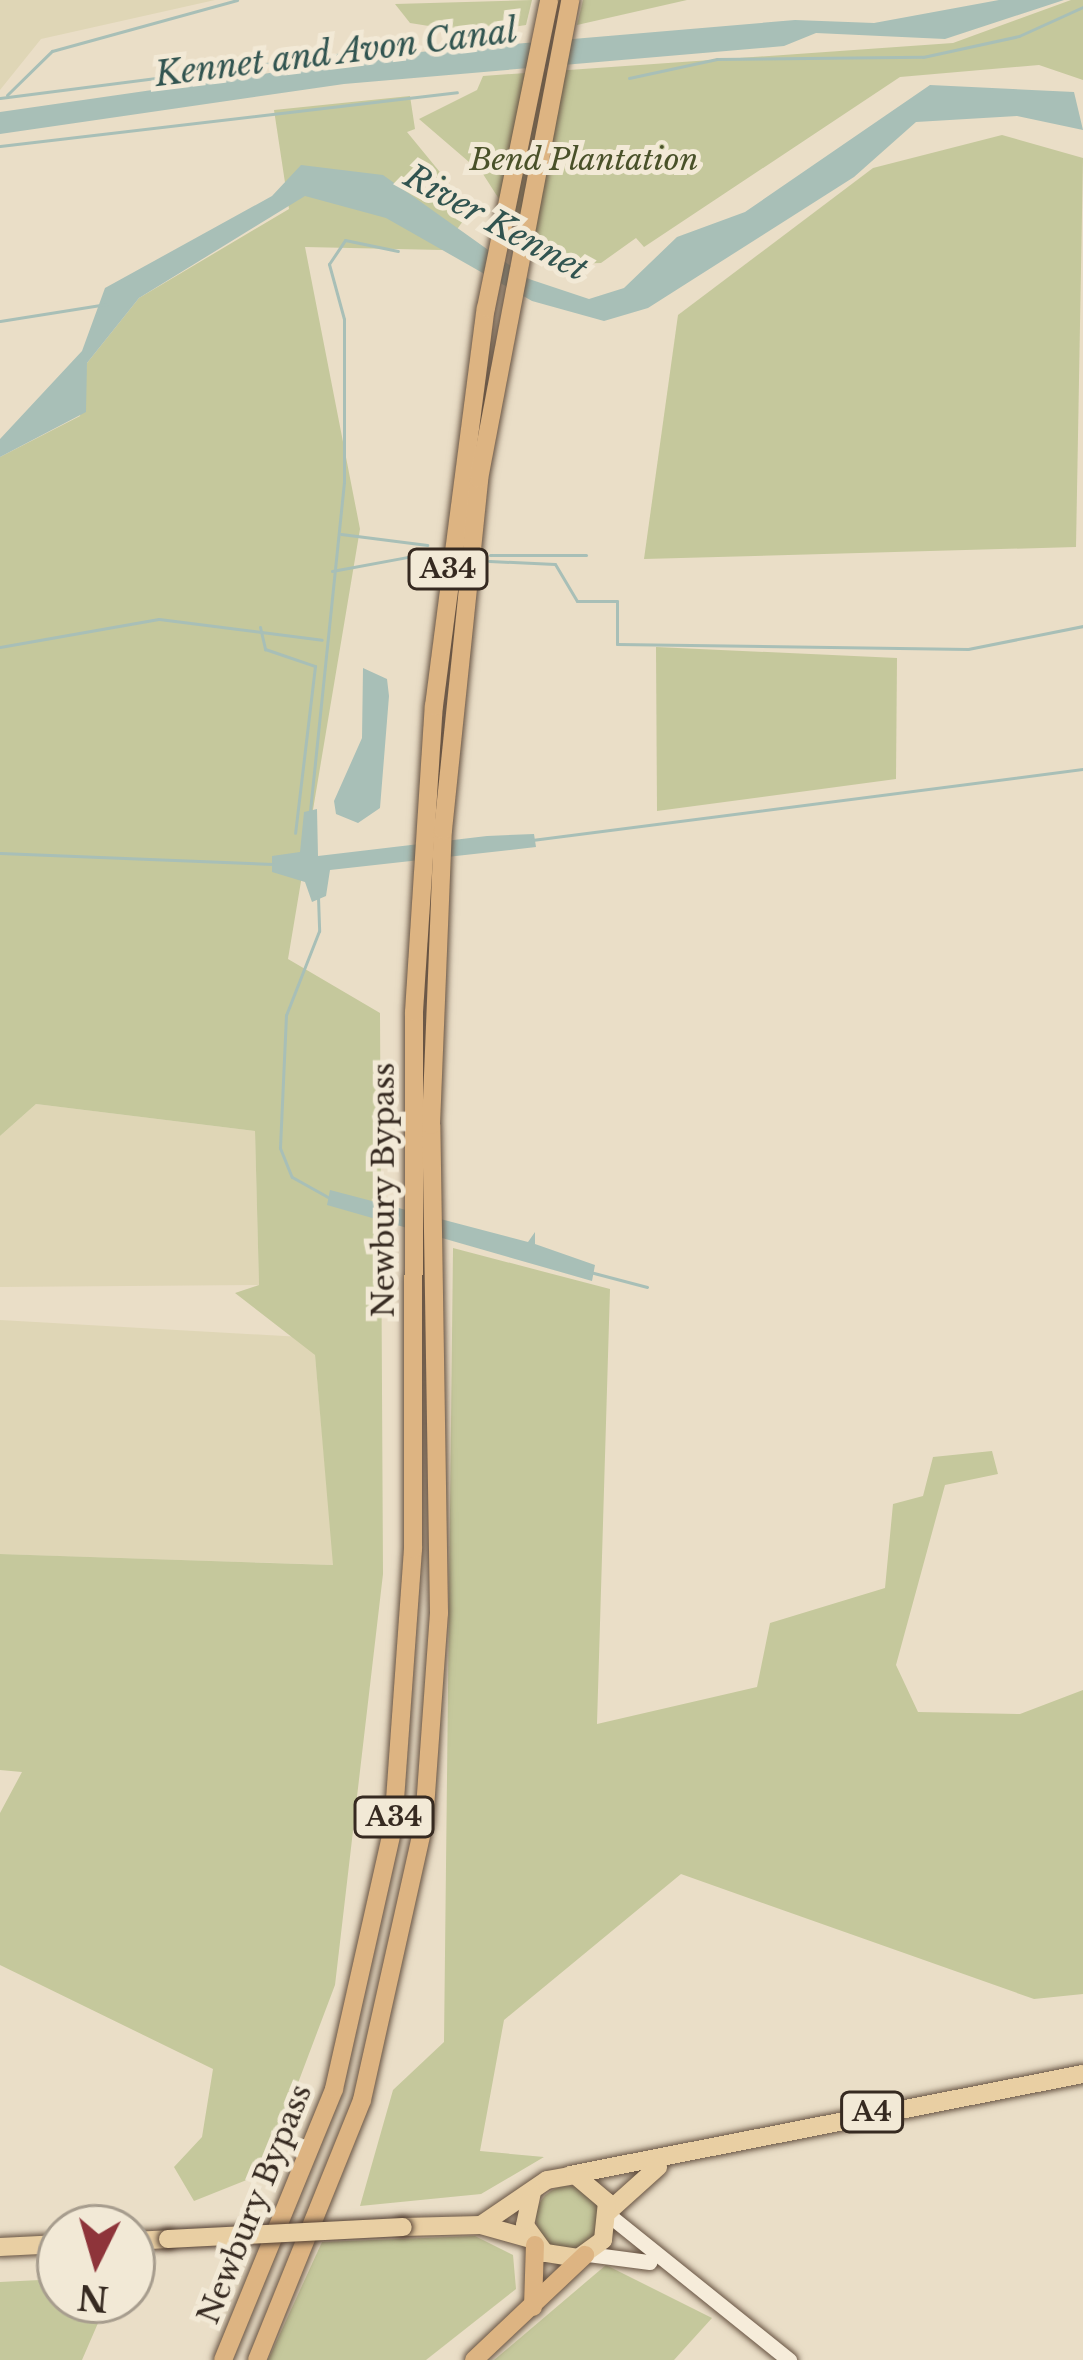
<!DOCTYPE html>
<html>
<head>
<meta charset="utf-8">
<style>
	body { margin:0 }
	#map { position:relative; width:1083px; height:2360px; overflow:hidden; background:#eadec7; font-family:"Libre Baskerville",serif }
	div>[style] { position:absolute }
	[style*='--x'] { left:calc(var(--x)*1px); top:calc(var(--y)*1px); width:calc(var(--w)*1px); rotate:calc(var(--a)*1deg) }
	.farmland>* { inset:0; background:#dfd6b6 }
	.green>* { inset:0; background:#c5c89c }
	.round { border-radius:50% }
	.water>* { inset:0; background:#a8bfb7 }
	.stream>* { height:3px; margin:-1.5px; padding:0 1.5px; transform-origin:1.5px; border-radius:1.5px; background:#a8bfb7 }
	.roads { filter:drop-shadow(0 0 3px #665241) drop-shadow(0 0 3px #665241) }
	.secondary>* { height:15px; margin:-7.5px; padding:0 7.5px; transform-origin:7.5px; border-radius:7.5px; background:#f6ecda }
	.primary>* { height:18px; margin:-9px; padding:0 9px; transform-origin:9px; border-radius:9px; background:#e9cfa3 }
	.trunk>* { height:18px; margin:-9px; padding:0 9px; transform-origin:9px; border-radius:9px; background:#ddb482 }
	.bridges { filter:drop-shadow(0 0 3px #533f32) drop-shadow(0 0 3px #533f32) }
	.primary-bridge>* { height:18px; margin:-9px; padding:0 9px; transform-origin:9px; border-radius:9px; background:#e9cfa3 }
	span { translate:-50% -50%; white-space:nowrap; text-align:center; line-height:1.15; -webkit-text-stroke:10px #f2e9d6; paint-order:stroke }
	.shield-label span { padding:3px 9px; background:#f2e9d6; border:3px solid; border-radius:9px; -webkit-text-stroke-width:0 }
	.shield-label { font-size:27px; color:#362a21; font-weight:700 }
	.park-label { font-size:30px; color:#495129; font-style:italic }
	.street-label { font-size:30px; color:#362a21 }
	.water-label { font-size:33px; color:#315450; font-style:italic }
	.north { position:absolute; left:36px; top:2204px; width:120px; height:120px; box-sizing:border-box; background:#f2e9d6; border:3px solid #a79d8e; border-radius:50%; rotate:185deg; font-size:33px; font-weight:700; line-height:48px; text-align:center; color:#362a21 }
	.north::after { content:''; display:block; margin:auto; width:42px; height:54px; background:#8e343a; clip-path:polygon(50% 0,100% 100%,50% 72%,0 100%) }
</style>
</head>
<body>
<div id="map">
	<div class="farmland">
		<div style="clip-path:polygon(0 0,215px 0,41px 39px,0 90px)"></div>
		<div style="clip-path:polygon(36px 1104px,255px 1131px,259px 1285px,0 1287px,0 1136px)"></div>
		<div style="clip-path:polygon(0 1320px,301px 1337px,315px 1355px,334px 1565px,0 1554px)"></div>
	</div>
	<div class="green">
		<div style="clip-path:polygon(532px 0,526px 25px,473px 33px,410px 23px,395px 4px)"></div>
		<div style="clip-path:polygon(583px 0,687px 0,577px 25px)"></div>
		<div style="clip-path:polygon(1071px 0,1083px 0,1083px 80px,1039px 65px,900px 77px,644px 247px,636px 238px,601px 263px,541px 265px,483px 174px,419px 119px,477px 90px,483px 76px,953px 43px)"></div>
		<div style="clip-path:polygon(410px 96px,415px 129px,407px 132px,471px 210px,442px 250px,305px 247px,360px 529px,288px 959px,380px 1013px,383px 1574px,335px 1985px,264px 2173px,194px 2201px,174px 2167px,202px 2137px,213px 2069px,0 1965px,0 1813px,22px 1772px,0 1770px,0 1554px,333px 1565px,315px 1355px,235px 1293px,259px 1285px,255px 1131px,36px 1104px,0 1136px,0 457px,80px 416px,87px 363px,139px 298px,289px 209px,274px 110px)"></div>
		<div style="clip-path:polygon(1002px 135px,1083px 158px,1076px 547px,644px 559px,678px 315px,873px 168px)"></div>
		<div style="clip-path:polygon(656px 647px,897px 658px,896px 779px,657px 811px)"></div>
		<div style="clip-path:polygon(453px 1248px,610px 1289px,597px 1724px,757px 1687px,770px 1623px,885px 1588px,893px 1504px,923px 1496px,933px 1457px,992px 1451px,998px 1474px,945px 1485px,896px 1665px,918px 1712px,1020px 1714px,1083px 1690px,1083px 1994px,1034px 1999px,681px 1874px,504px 2020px,480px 2151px,544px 2157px,481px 2194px,360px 2206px,393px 2090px,444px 2042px)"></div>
		<div class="round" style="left:536px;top:2186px;width:64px;height:64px"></div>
		<div style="clip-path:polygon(475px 2236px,513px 2255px,516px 2289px,426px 2360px,268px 2360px,322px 2242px)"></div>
		<div style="clip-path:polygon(606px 2265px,712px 2318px,674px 2360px,494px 2360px)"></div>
		<div style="clip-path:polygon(60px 2279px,60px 2300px,108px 2300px,82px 2360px,0 2360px,0 2282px)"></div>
	</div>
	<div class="water">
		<div style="clip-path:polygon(999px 0,1064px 0,945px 39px,816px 33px,784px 46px,344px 84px,0 134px,0 112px,408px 53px,795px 20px,874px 23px)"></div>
		<div style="clip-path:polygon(930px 85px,1074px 92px,1083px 130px,1017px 116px,916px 122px,854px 177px,648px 308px,604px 321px,532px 301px,386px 218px,305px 196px,139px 298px,87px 363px,86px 412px,0 457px,0 439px,82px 351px,105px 288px,272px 196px,301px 165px,383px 175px,529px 279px,589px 299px,624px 288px,677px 237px,745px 212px)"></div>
		<div style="clip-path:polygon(363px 668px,387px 679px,389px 696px,380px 808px,358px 823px,336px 814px,334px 801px,362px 738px)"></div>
		<div style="clip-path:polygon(317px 809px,318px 856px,487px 836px,534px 834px,536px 847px,330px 870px,326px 896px,312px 902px,305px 882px,272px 872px,272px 856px,300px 852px,304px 812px)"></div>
		<div style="clip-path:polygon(330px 1190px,528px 1242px,535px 1232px,535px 1244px,595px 1265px,592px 1281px,327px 1205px)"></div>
	</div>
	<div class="stream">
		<div style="--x:629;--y:78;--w:90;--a:-12.2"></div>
		<div style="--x:717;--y:59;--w:206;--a:-0.6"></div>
		<div style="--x:923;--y:57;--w:98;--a:-12.3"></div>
		<div style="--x:1019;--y:36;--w:70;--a:-24.4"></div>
		<div style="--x:7;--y:95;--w:63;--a:-44.4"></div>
		<div style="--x:52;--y:51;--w:192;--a:-15.4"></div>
		<div style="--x:0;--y:98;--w:407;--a:-7.3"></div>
		<div style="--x:0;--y:146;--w:460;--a:-6.7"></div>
		<div style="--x:0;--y:321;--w:108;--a:-9"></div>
		<div style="--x:341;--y:534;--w:87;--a:7.3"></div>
		<div style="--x:490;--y:555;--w:96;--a:0"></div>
		<div style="--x:489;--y:561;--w:66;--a:2.6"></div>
		<div style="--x:555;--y:564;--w:43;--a:59.3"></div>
		<div style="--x:577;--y:601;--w:40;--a:0"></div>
		<div style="--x:617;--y:601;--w:43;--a:90"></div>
		<div style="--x:617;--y:644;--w:351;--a:0.8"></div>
		<div style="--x:968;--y:649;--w:117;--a:-11.3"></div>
		<div style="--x:332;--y:571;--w:94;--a:-10.5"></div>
		<div style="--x:260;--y:627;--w:23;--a:77"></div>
		<div style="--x:265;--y:649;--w:53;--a:18.8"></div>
		<div style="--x:315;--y:666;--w:168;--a:96.8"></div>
		<div style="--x:0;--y:647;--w:161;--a:-10"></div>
		<div style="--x:159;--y:619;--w:164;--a:7.3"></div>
		<div style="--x:310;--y:811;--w:331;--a:-84.1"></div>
		<div style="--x:344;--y:482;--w:163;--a:-90"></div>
		<div style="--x:344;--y:319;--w:57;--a:-105.3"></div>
		<div style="--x:329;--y:264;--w:29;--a:-56"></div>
		<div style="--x:345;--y:240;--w:54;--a:11.7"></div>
		<div style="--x:532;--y:840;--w:556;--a:-7.34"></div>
		<div style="--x:0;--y:853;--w:273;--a:2.3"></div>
		<div style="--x:318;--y:897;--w:34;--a:88"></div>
		<div style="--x:319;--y:931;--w:90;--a:111.4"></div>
		<div style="--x:286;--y:1015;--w:133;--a:92.6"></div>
		<div style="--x:280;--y:1148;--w:31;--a:68"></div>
		<div style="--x:292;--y:1177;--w:41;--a:29.1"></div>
		<div style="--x:590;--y:1272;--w:59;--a:14.7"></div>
	</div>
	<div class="roads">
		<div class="secondary">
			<div style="--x:610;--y:2216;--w:230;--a:38.8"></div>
			<div style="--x:588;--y:2254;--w:62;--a:7.5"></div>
		</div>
		<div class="primary">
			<div style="--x:570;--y:2175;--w:523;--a:-11.14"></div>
			<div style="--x:609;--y:2211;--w:66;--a:-41.9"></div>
			<div style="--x:481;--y:2225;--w:80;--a:-34.3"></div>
			<div style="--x:547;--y:2180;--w:28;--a:-10"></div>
			<div style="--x:575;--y:2175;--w:42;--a:40.2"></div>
			<div style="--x:607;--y:2202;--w:38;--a:96"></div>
			<div style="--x:603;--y:2240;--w:31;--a:144"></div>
			<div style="--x:578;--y:2258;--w:33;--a:-171"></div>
			<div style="--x:545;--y:2253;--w:34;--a:-126"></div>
			<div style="--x:525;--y:2225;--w:33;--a:-78"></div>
			<div style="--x:403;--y:2227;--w:78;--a:-1.5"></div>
			<div style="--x:481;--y:2225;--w:52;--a:15.6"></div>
			<div style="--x:132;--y:2241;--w:36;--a:-3"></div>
			<div style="--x:0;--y:2247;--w:60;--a:-2.9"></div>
		</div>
		<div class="trunk">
			<div style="--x:533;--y:2307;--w:62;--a:-88.2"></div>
			<div style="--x:223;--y:2360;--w:293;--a:-67.7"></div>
			<div style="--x:334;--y:2089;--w:268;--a:-77.3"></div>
			<div style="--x:393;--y:1828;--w:280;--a:-85.9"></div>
			<div style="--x:413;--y:1549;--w:537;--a:-89.89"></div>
			<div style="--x:414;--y:1012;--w:307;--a:-86.3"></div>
			<div style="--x:434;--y:706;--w:401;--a:-82.6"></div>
			<div style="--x:486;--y:308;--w:314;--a:-78.4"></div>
			<div style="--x:257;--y:2360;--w:280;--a:-68"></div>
			<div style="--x:362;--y:2100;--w:285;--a:-77.4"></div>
			<div style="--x:424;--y:1822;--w:210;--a:-85.9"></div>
			<div style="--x:439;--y:1613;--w:488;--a:-90.9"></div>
			<div style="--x:431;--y:1125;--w:295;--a:-87.7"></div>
			<div style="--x:443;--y:830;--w:353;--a:-84.1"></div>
			<div style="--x:479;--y:479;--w:488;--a:-79.2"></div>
			<div style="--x:474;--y:2360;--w:153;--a:-43.4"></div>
		</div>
	</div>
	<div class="bridges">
		<div class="primary-bridge">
			<div style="--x:168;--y:2239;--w:235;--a:-2.9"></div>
		</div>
	</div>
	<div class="shield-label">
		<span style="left:448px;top:569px">A34</span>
		<span style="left:394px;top:1817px">A34</span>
		<span style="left:872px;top:2112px">A4</span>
	</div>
	<div class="park-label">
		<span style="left:584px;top:160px">Bend Plantation</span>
	</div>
	<div class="street-label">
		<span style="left:384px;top:1190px;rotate:-90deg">Newbury Bypass</span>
		<span style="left:255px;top:2204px;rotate:-68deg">Newbury Bypass</span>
	</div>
	<div class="water-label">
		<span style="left:336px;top:53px;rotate:-7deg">Kennet and Avon Canal</span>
		<span style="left:496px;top:223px;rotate:29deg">River Kennet</span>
	</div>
	<div class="north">N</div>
</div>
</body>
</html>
